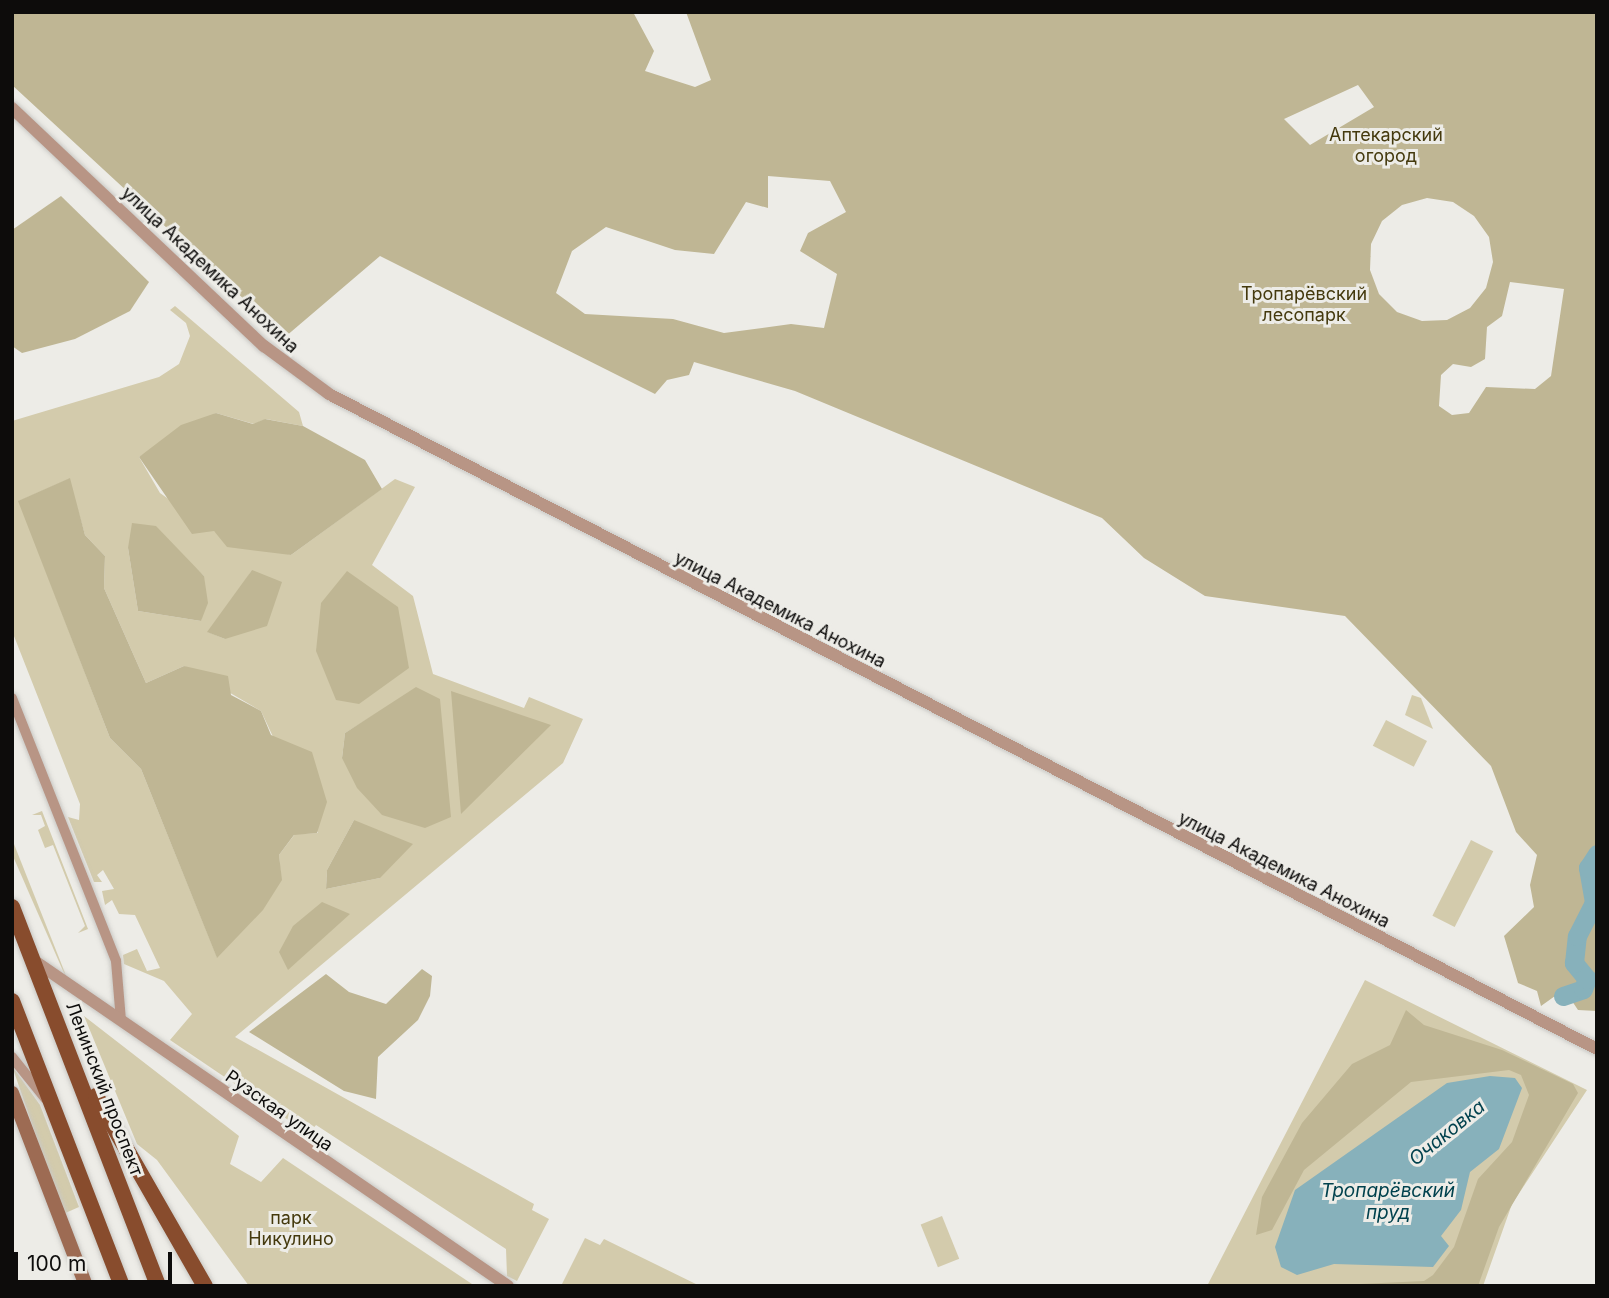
<!DOCTYPE html>
<html>
<head>
<meta charset="utf-8">
<style>
	body { margin:0 }
	#map { position:relative; width:1609px; height:1298px; overflow:hidden; background:#edece7; font-family:Inter,sans-serif }
	div>[style] { position:absolute }
	[style*='--x'] { left:calc(var(--x)*1px); top:calc(var(--y)*1px); width:calc(var(--w)*1px); rotate:calc(var(--a)*1deg) }
	.green>* { inset:0; background:#d3cbac; transform-origin:0 0 }
	.forest>* { inset:0; background:#bfb694 }
	.water>* { inset:0; background:#87b1bb }
	.river>* { height:19px; margin:-9.5px; padding:0 9.5px; transform-origin:9.5px; border-radius:9.5px; background:#87b1bb }
	.roads { filter:drop-shadow(0 0 2px #c9c8c4) drop-shadow(0 0 2px #c9c8c4) }
	.minor>* { height:10px; margin:-5px; padding:0 5px; transform-origin:5px; border-radius:5px; background:#b89585 }
	.tertiary>* { height:12px; margin:-6px; padding:0 6px; transform-origin:6px; border-radius:6px; background:#b89585 }
	.secondary>* { height:14px; margin:-7px; padding:0 7px; transform-origin:7px; border-radius:7px; background:#9d6b53 }
	.primary>* { height:16px; margin:-8px; padding:0 8px; transform-origin:8px; border-radius:8px; background:#884c2d }
	span { translate:-50% -50%; white-space:nowrap; text-align:center; line-height:1.15; -webkit-text-stroke:6px #edece7; paint-order:stroke }
	.park-label { font-size:18px; color:#44390d }
	.street-label { font-size:18px; color:#0d0c0b }
	.water-label { font-size:19px; color:#00414d; font-style:italic }
	.frame { position:absolute; inset:0; border:14px solid #0d0c0b; pointer-events:none }
	.scale { position:absolute; left:14px; top:1252px; width:158px; height:32px; box-sizing:border-box; border:4px solid #0d0c0b; border-top:0; padding-left:9px; font-size:21px; line-height:24px; white-space:nowrap; color:#0d0c0b; -webkit-text-stroke:5px #edece7; paint-order:stroke }
</style>
</head>
<body>
<div id="map">
	<div class="green">
		<div style="clip-path:polygon(evenodd,175px 306px,299px 412px,303px 426px,266px 419px,254px 424px,216px 413px,139px 457px,160px 493px,214px 531px,291px 555px,395px 479px,415px 487px,372px 565px,413px 596px,433px 674px,524px 708px,529px 697px,583px 719px,563px 763px,235px 1037px,534px 1204px,532px 1210px,549px 1219px,517px 1281px,507px 1276px,506px 1249px,316px 1125px,309px 1134px,170px 1040px,192px 1014px,164px 981px,124px 964px,123px 955px,137px 949px,147px 971px,160px 968px,135px 915px,119px 914px,112px 900px,105px 905px,102px 891px,114px 889px,103px 870px,97px 875px,102px 882px,94px 882px,68px 817px,79px 820px,80px 804px,12px 631px,12px 421px,159px 377px,179px 364px,190px 336px,186px 323px,170px 310px,175px 306px,69px 479px,85px 535px,105px 556px,104px 588px,146px 683px,184px 666px,261px 711px,318px 833px,295px 834px,279px 855px,281px 880px,263px 909px,217px 957px,141px 769px,110px 738px,19px 501px,69px 479px,175px 306px,128px 548px,178px 552px,204px 576px,201px 621px,138px 611px,128px 548px,175px 306px,252px 570px,225px 639px,208px 632px,238px 592px,252px 570px,175px 306px,403px 697px,342px 758px,345px 733px,403px 697px,175px 306px,354px 820px,380px 878px,326px 889px,327px 870px,354px 820px)"></div>
		<div style="clip-path:polygon(1412px 695px,1421px 698px,1433px 729px,1405px 715px)"></div>
		<div style="left:1386px;top:720px;width:46px;height:29px;rotate:27deg"></div>
		<div style="clip-path:polygon(42px 811px,88px 929px,78px 933px,85px 926px,53px 845px,45px 848px,38px 830px,45px 826px,41px 815px,32px 815px)"></div>
		<div style="clip-path:polygon(12px 839px,67px 978px,67px 980px,12px 854px)"></div>
		<div style="left:1471px;top:840px;width:25px;height:85px;rotate:27deg"></div>
		<div style="clip-path:polygon(1365px 980px,1587px 1090px,1512px 1204px,1483px 1286px,1207px 1286px)"></div>
		<div style="clip-path:polygon(84px 1016px,239px 1136px,230px 1164px,261px 1182px,283px 1158px,475px 1286px,249px 1286px,157px 1160px,137px 1144px)"></div>
		<div style="clip-path:polygon(12px 1066px,40px 1105px,79px 1207px,63px 1214px)"></div>
		<div style="left:942px;top:1216px;width:46px;height:23px;rotate:68deg"></div>
		<div style="clip-path:polygon(585px 1238px,600px 1245px,604px 1239px,700px 1286px,561px 1286px)"></div>
	</div>
	<div class="forest">
		<div style="clip-path:polygon(evenodd,12px 12px,633px 12px,654px 51px,645px 71px,695px 87px,711px 80px,686px 12px,1597px 12px,1597px 1011px,1578px 1010px,1570px 998px,1555px 996px,1541px 1006px,1537px 991px,1518px 983px,1504px 936px,1534px 907px,1530px 885px,1537px 855px,1516px 832px,1491px 766px,1345px 616px,1205px 596px,1144px 558px,1102px 518px,795px 391px,694px 362px,689px 375px,667px 380px,655px 394px,380px 256px,285px 337px,12px 85px,12px 12px,1358px 85px,1374px 107px,1310px 145px,1284px 119px,1358px 85px,12px 12px,768px 176px,830px 181px,846px 212px,808px 233px,800px 251px,837px 274px,824px 328px,791px 324px,724px 333px,673px 319px,585px 314px,556px 293px,572px 251px,606px 227px,675px 250px,714px 254px,746px 202px,768px 208px,768px 176px,12px 12px,1427px 198px,1453px 202px,1474px 216px,1489px 237px,1493px 262px,1486px 288px,1470px 308px,1447px 320px,1422px 321px,1397px 312px,1379px 294px,1370px 270px,1371px 244px,1382px 221px,1402px 205px,1427px 198px,12px 12px,1510px 282px,1564px 289px,1551px 376px,1535px 389px,1486px 387px,1469px 413px,1452px 415px,1439px 406px,1441px 375px,1453px 364px,1471px 367px,1485px 359px,1487px 327px,1502px 316px,1510px 282px)"></div>
		<div style="clip-path:polygon(61px 196px,149px 282px,130px 311px,75px 339px,22px 353px,12px 346px,12px 230px)"></div>
		<div style="clip-path:polygon(216px 413px,253px 424px,265px 419px,303px 426px,365px 460px,382px 489px,291px 555px,227px 547px,214px 531px,192px 534px,139px 457px,181px 425px)"></div>
		<div style="clip-path:polygon(70px 478px,85px 535px,105px 556px,104px 588px,146px 683px,184px 666px,228px 676px,231px 695px,261px 711px,271px 735px,312px 752px,327px 802px,317px 833px,294px 835px,279px 855px,282px 880px,263px 910px,217px 958px,141px 769px,110px 738px,18px 501px)"></div>
		<div style="clip-path:polygon(132px 523px,156px 526px,204px 576px,208px 603px,201px 621px,138px 611px,128px 548px)"></div>
		<div style="clip-path:polygon(252px 570px,282px 582px,267px 626px,225px 639px,207px 632px)"></div>
		<div style="clip-path:polygon(347px 571px,398px 607px,409px 668px,359px 704px,336px 700px,316px 651px,321px 603px)"></div>
		<div style="clip-path:polygon(416px 687px,440px 699px,451px 817px,425px 828px,382px 815px,357px 788px,342px 758px,345px 733px)"></div>
		<div style="clip-path:polygon(451px 691px,551px 725px,461px 814px)"></div>
		<div style="clip-path:polygon(354px 820px,413px 844px,380px 878px,326px 889px,327px 870px)"></div>
		<div style="clip-path:polygon(322px 902px,350px 914px,288px 970px,279px 952px,293px 926px)"></div>
		<div style="clip-path:polygon(422px 969px,432px 976px,430px 996px,418px 1020px,378px 1057px,376px 1099px,344px 1091px,249px 1032px,326px 974px,349px 992px,386px 1004px)"></div>
		<div style="clip-path:polygon(1406px 1010px,1424px 1025px,1502px 1050px,1573px 1084px,1578px 1093px,1499px 1227px,1478px 1286px,1317px 1286px,1424px 1281px,1433px 1275px,1454px 1247px,1478px 1179px,1512px 1142px,1529px 1095px,1521px 1075px,1509px 1070px,1411px 1082px,1304px 1170px,1272px 1230px,1256px 1235px,1262px 1197px,1302px 1123px,1352px 1064px,1390px 1045px)"></div>
	</div>
	<div class="water">
		<div style="clip-path:polygon(1490px 1076px,1515px 1078px,1522px 1088px,1499px 1149px,1470px 1172px,1461px 1210px,1441px 1236px,1449px 1246px,1433px 1267px,1334px 1264px,1297px 1275px,1281px 1267px,1275px 1247px,1295px 1190px,1447px 1083px)"></div>
	</div>
	<div class="river">
		<div style="--x:1563;--y:996;--w:21;--a:-19"></div>
		<div style="--x:1583;--y:989;--w:11;--a:-68"></div>
		<div style="--x:1587;--y:979;--w:21;--a:-129"></div>
		<div style="--x:1574;--y:963;--w:27;--a:-84"></div>
		<div style="--x:1577;--y:936;--w:38;--a:-63"></div>
		<div style="--x:1594;--y:902;--w:35;--a:-100"></div>
		<div style="--x:1588;--y:868;--w:17;--a:-57"></div>
	</div>
	<div class="roads">
		<div class="minor">
			<div style="--x:12;--y:698;--w:283;--a:68.4"></div>
			<div style="--x:116;--y:961;--w:60;--a:85.2"></div>
			<div style="--x:12;--y:1057;--w:53;--a:51.2"></div>
		</div>
		<div class="tertiary">
			<div style="--x:12;--y:108;--w:347;--a:43.4"></div>
			<div style="--x:264;--y:346;--w:81;--a:36.4"></div>
			<div style="--x:329;--y:394;--w:1427;--a:27.32"></div>
			<div style="--x:33;--y:960;--w:576;--a:34.46"></div>
		</div>
		<div class="secondary">
			<div style="--x:12;--y:1093;--w:207;--a:69"></div>
		</div>
		<div class="primary">
			<div style="--x:12;--y:907;--w:406;--a:68.9"></div>
			<div style="--x:12;--y:1001;--w:305;--a:68.9"></div>
			<div style="--x:96;--y:1096;--w:219;--a:60.2"></div>
		</div>
	</div>
	<div class="park-label">
		<span style="left:1386px;top:146px">Аптекарский<br>огород</span>
		<span style="left:1304px;top:305px">Тропарёвский<br>лесопарк</span>
		<span style="left:291px;top:1229px">парк<br>Никулино</span>
	</div>
	<div class="street-label">
		<span style="left:210px;top:270px;rotate:43deg">улица Академика Анохина</span>
		<span style="left:780px;top:610px;rotate:27deg">улица Академика Анохина</span>
		<span style="left:1284px;top:870px;rotate:27deg">улица Академика Анохина</span>
		<span style="left:104px;top:1089px;rotate:69deg">Ленинский проспект</span>
		<span style="left:279px;top:1111px;rotate:35deg">Рузская улица</span>
	</div>
	<div class="water-label">
		<span style="left:1447px;top:1133px;rotate:-39deg">Очаковка</span>
		<span style="left:1388px;top:1202px">Тропарёвский<br>пруд</span>
	</div>
	<div class="frame"></div>
	<div class="scale">100 m</div>
</div>
</body>
</html>
